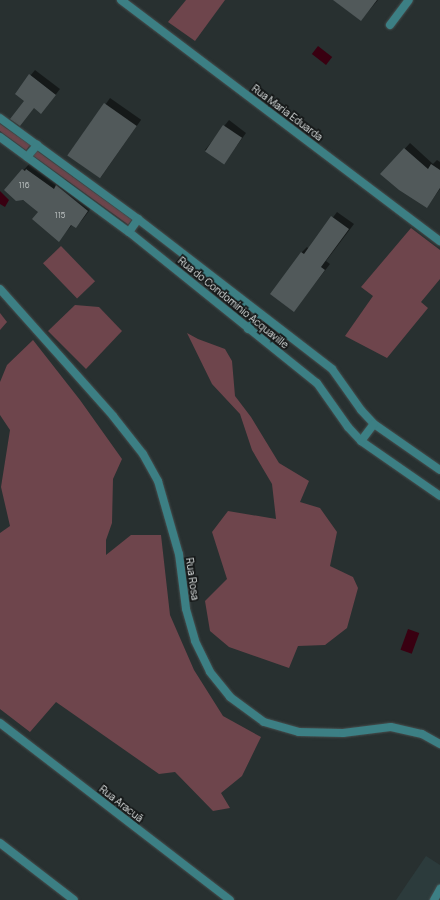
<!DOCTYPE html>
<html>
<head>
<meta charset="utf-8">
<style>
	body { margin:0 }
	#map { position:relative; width:440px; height:900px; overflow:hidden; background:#283030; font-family:Manrope,sans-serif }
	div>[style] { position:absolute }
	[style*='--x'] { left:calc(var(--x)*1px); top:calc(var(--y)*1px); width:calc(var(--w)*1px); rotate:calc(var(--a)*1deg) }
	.built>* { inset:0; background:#2c3b3c }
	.green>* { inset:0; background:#6e454c; transform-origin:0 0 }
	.water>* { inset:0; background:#390011; transform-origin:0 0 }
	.shadow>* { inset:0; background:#0007; transform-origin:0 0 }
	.building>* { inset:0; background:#51595a; transform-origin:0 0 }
	.roads { filter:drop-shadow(0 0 1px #464e4e) drop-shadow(0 0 1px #464e4e) }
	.service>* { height:8px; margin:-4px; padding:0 4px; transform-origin:4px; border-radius:4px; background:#3c7f84 }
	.minor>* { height:8px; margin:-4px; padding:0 4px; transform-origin:4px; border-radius:4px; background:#3c7f84 }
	span { translate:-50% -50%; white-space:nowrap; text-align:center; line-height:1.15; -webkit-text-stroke:3.5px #141717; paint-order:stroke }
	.number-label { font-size:8px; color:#c0c6c6 }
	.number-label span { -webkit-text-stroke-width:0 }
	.street-label { font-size:10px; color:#e5eaea }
</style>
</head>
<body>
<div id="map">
	<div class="built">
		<div style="clip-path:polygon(426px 856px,440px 865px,440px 900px,396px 900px)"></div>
	</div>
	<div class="green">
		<div style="clip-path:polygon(186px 0,225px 0,195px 41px,168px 22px)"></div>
		<div style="clip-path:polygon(0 124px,30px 145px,26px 150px,0 131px)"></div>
		<div style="left:37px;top:151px;width:117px;height:6px;rotate:36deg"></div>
		<div style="clip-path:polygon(411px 228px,440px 250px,440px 279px,421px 302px,428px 308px,387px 358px,345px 336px,373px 296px,361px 287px)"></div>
		<div style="left:61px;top:246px;width:49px;height:25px;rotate:46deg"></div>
		<div style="clip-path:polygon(75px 305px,99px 307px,122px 331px,86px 369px,48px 331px)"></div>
		<div style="clip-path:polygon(0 313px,7px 322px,0 330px)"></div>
		<div style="clip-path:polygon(187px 333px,198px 339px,225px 349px,232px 361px,235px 396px,251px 417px,279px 463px,309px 481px,300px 502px,320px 508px,337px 532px,330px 566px,353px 577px,358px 588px,347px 628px,325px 645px,298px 646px,289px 668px,229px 647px,210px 631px,205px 601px,227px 579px,212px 532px,228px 511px,276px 519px,272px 484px,252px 450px,240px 414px,212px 384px)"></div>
		<div style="clip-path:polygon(33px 340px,80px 400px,122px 459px,113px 479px,112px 523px,106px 540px,106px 555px,131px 535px,161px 535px,170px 615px,194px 670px,223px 716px,261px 737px,242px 776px,221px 793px,230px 808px,213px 811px,175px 772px,159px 774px,56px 702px,30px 732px,0 709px,0 533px,10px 526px,1px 487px,10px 430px,0 415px,0 382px,7px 365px)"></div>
	</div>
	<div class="water">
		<div style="left:318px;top:46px;width:18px;height:10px;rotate:38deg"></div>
		<div style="clip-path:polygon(0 191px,9px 200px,5px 207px,0 204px)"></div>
		<div style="left:408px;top:629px;width:12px;height:22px;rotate:20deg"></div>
	</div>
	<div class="shadow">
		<div style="clip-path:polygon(335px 0,378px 0,361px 20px)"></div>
		<div style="clip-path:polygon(35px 70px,60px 89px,46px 107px,26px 100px,16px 93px)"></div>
		<div style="left:110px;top:98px;width:38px;height:71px;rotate:35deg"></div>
		<div style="clip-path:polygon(229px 120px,246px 133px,228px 158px,205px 150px)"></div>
		<div style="clip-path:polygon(410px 143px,433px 164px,437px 160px,440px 162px,440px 189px,427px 207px,382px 174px)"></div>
		<div style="clip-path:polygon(31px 162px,61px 182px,65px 179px,95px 203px,83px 219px,76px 227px,72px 225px,59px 240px,39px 211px,6px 189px)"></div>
		<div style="clip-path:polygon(337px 212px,354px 224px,326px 261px,330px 264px,294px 311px,271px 294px,302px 252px,307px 247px,309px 249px)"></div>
	</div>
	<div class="building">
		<div style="clip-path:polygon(333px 0,377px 0,361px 21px)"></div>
		<div style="clip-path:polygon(29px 74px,56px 95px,41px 114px,34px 108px,20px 126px,10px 119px,24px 101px,15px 94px)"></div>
		<div style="left:104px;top:103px;width:40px;height:64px;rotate:35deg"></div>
		<div style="left:223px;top:125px;width:23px;height:32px;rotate:34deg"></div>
		<div style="clip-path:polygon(404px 148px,428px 169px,431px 164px,440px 170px,440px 188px,427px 208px,399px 190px,380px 174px)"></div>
		<div style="clip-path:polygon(22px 169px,25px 171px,26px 169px,54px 189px,56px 185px,88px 211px,76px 228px,71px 225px,59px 242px,32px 219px,38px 212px,23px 200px,16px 201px,4px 190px)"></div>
		<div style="clip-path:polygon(331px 216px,349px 229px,321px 267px,325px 270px,294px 312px,270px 294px,301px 252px,304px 254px)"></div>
	</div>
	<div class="roads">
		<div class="service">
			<div style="--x:434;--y:900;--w:13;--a:-61"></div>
		</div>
		<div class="minor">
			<div style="--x:121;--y:0;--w:400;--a:37.1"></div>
			<div style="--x:390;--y:25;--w:31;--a:-53"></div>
			<div style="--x:0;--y:118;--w:171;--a:36.2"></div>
			<div style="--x:138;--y:219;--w:245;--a:37.7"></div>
			<div style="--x:332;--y:369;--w:50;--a:54.7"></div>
			<div style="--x:361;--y:410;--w:19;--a:47"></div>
			<div style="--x:374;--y:424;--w:80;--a:34.9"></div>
			<div style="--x:0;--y:137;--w:160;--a:36.4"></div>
			<div style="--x:129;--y:232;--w:241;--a:38.8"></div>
			<div style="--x:317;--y:383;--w:54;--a:54.8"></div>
			<div style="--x:348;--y:427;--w:19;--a:47"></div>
			<div style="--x:361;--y:441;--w:96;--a:34.8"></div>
			<div style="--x:27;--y:157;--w:16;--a:-50"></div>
			<div style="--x:129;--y:232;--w:16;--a:-55"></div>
			<div style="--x:0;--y:289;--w:170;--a:48.3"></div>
			<div style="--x:113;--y:416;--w:48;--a:51.7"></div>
			<div style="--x:143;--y:454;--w:31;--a:61"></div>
			<div style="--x:158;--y:481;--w:76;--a:74"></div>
			<div style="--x:179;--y:554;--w:55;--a:82.7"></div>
			<div style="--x:186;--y:609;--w:33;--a:74"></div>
			<div style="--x:195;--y:641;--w:34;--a:64"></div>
			<div style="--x:210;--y:672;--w:32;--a:51"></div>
			<div style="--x:230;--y:697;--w:42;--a:36.3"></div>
			<div style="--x:264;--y:722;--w:36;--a:16"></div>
			<div style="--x:299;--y:732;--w:44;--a:1.3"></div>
			<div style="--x:343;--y:733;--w:48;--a:-7.1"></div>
			<div style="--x:391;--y:727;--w:32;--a:13"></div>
			<div style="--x:422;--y:734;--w:21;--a:29"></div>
			<div style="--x:248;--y:329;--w:19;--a:-55"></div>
			<div style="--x:361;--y:441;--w:21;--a:-53"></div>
			<div style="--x:0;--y:723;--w:290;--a:37.6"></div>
			<div style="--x:0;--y:843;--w:93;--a:37.6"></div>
		</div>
	</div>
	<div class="number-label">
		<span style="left:24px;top:185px">116</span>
		<span style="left:60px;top:215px">115</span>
	</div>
	<div class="street-label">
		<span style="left:287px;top:113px;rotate:37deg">Rua Maria Eduarda</span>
		<span style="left:233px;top:303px;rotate:39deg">Rua do Condomínio Acquaville</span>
		<span style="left:192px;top:579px;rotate:82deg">Rua Rosa</span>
		<span style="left:121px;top:804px;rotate:38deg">Rua Aracuã</span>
	</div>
</div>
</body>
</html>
